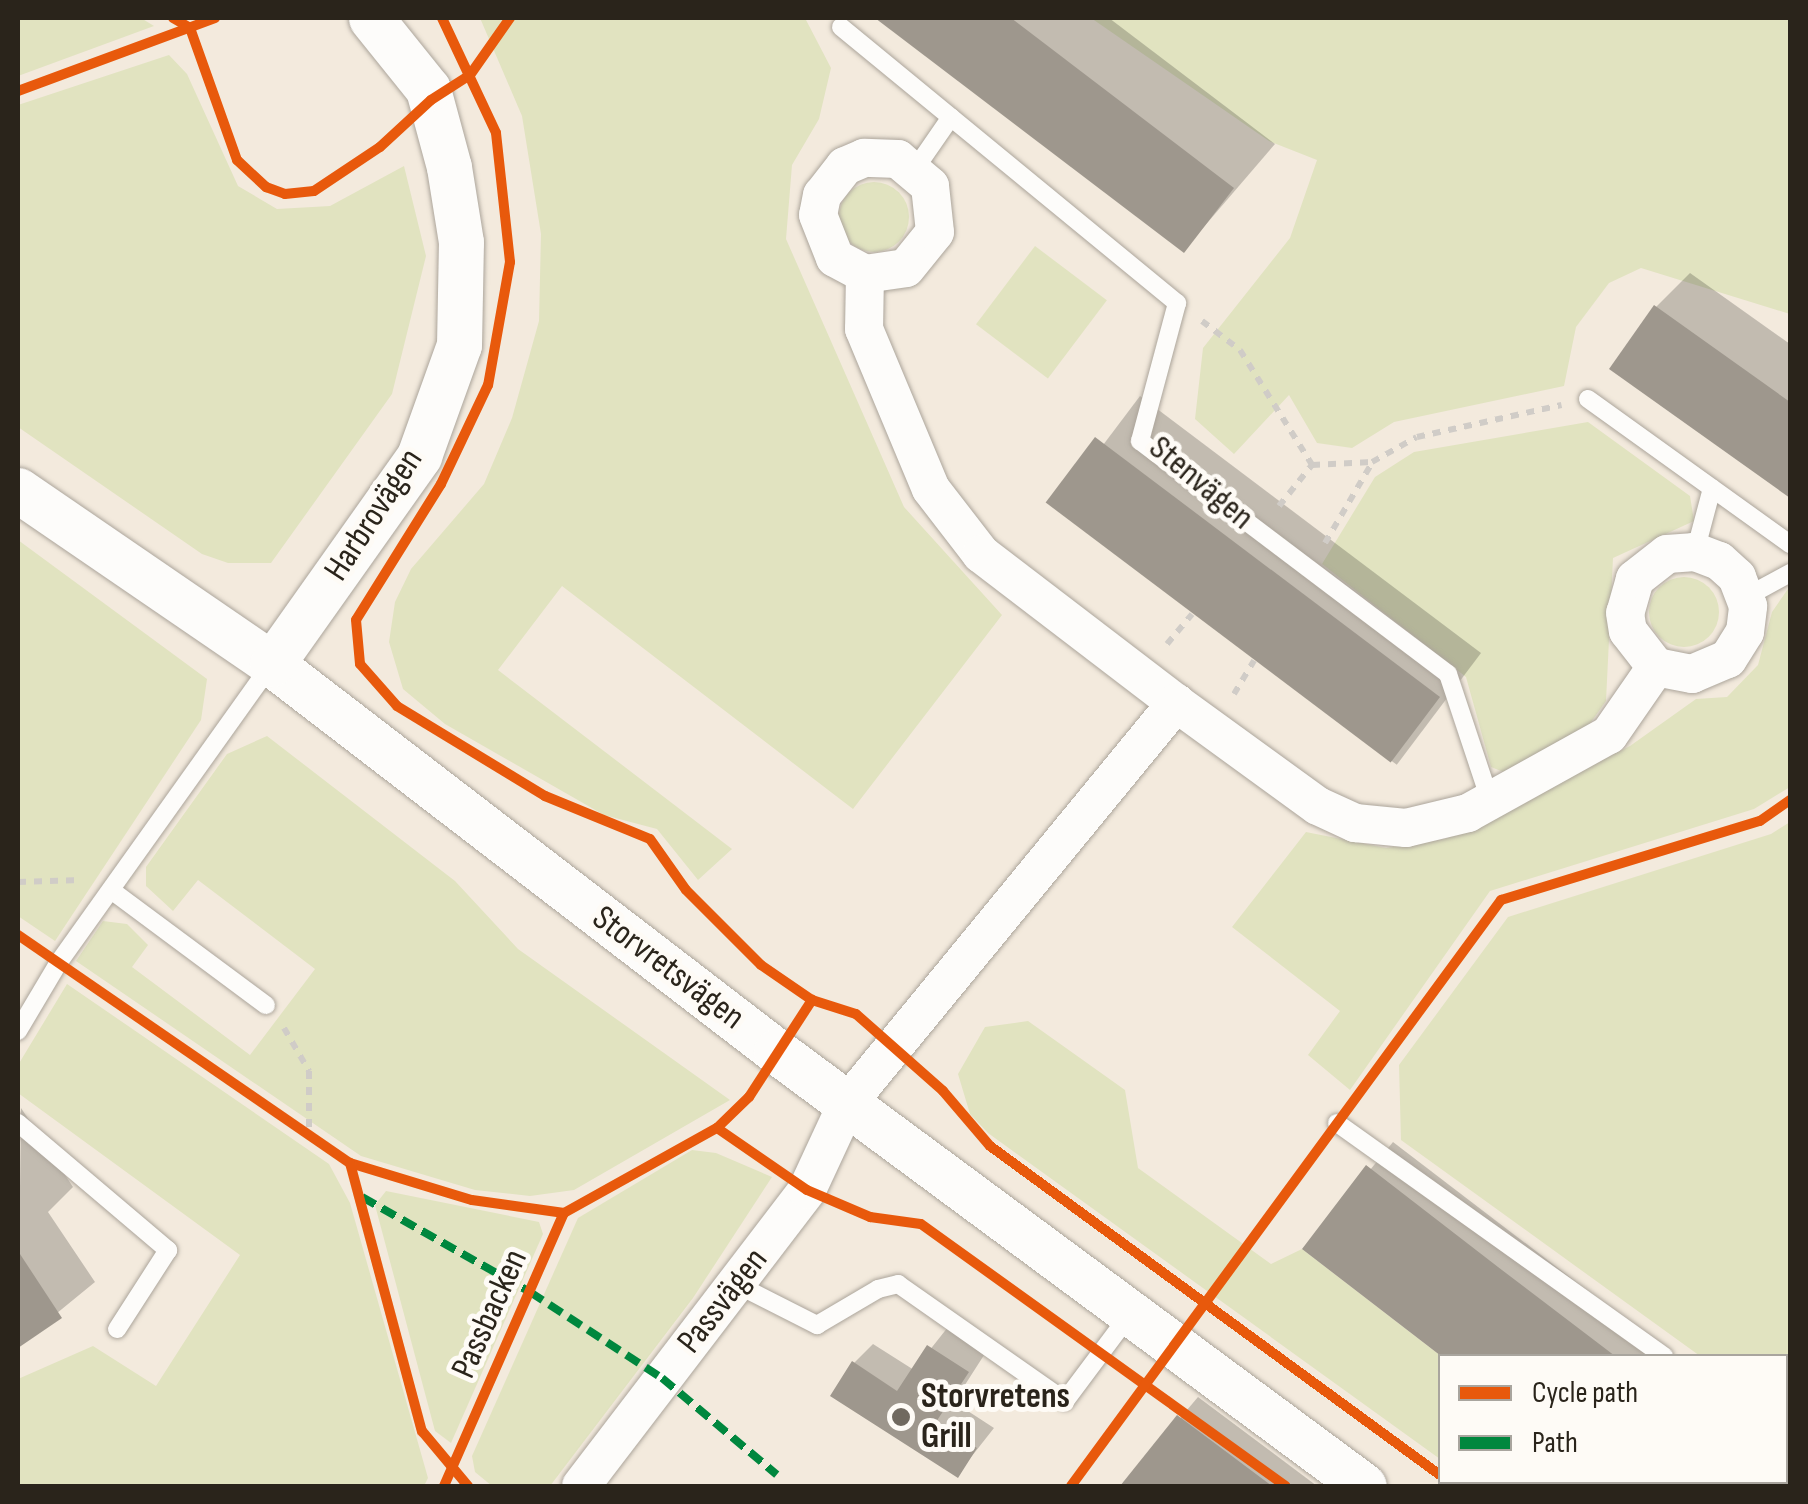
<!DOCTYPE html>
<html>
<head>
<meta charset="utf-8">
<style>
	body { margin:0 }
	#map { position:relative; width:1808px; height:1504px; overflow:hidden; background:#f3eadd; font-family:"Sofia Sans Condensed",sans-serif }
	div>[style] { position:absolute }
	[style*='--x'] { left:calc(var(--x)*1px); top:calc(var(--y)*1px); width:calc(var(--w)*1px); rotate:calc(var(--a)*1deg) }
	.green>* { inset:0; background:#e1e3c0; transform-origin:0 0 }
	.round { border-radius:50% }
	.shadow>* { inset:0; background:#0003; transform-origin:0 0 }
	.building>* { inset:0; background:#9e978d; transform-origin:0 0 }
	.path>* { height:6px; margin-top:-3px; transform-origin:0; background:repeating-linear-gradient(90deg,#d0ccc7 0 8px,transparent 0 16px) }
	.roads { filter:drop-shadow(0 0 2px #aca59b) drop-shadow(0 0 2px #aca59b) }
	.service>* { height:18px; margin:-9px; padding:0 9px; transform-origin:9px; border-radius:9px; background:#fdfcfa }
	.minor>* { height:38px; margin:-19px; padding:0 19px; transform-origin:19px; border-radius:19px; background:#fdfcfa }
	.tertiary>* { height:45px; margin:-22.5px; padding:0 22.5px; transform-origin:22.5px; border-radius:22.5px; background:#fdfcfa }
	.quiet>* { height:8px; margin-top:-4px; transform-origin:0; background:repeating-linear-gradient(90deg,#00873e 0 15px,transparent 0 23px) }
	.cycleway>* { height:10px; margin:-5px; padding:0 5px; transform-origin:5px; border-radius:5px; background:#e8590c }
	.dots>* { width:28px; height:28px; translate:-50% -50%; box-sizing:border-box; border:5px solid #fefbf6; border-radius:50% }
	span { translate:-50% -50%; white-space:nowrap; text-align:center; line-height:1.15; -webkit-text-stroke:10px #fefbf6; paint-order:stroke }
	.street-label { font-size:35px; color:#2a241b }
	.poi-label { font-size:35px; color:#2a241b; font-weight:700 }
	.left { translate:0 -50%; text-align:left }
	.frame { position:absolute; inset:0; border:20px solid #2a241b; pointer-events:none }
	.legend { position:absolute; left:1438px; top:1354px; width:350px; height:130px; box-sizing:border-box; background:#fefbf6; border:2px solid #a9a59e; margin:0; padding:12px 18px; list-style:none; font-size:30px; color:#2a241b }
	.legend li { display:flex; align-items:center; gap:20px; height:50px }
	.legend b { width:50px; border:2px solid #a9a59e }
</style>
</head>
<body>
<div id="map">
	<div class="green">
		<div style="clip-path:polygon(141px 18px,154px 26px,18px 76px,18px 19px)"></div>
		<div style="clip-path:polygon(480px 18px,805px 18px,831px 68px,819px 119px,792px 165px,786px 239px,904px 507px,1002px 615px,853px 809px,562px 586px,498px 670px,732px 849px,698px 880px,657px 829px,604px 815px,445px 724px,403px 689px,389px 642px,395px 602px,411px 569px,484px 484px,512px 418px,539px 321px,541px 234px,522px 116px)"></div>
		<div style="clip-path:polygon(1091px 18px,1790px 18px,1790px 314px,1641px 268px,1609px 283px,1576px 327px,1564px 386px,1394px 422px,1352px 448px,1317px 443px,1289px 395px,1234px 454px,1195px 419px,1203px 348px,1290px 238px,1317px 160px,1269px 141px)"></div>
		<div style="clip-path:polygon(169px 55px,187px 74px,238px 186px,277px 209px,330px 206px,404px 166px,426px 256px,392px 394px,271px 563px,228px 563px,202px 554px,18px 427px,18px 105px)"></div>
		<div class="round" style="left:839px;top:182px;width:70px;height:70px"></div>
		<div style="left:1035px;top:246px;width:90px;height:98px;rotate:37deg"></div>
		<div style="clip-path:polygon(1588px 422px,1690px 496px,1694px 521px,1613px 558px,1606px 701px,1589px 725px,1506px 773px,1491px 767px,1466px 677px,1322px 564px,1375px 477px,1414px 452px)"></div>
		<div style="clip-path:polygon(18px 540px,207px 679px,201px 720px,55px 941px,18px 916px)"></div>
		<div class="round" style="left:1649px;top:577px;width:70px;height:70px"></div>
		<div style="clip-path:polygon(1790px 586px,1790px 787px,1754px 809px,1490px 891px,1350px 1090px,1308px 1055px,1340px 1011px,1232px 927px,1306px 832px,1386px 848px,1445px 839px,1630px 746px,1696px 699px,1727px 697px,1758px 665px,1772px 612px)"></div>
		<div style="clip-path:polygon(267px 736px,455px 881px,518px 949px,730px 1100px,574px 1190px,530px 1196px,475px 1190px,361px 1156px,76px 961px,103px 921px,127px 924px,148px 945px,132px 967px,250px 1055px,315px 969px,198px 880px,173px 911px,146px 886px,146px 867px,227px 754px)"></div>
		<div style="clip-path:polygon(1790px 822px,1790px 1401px,1786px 1356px,1700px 1356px,1401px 1140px,1399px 1065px,1508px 917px,1771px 834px)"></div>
		<div style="clip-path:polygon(67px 984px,329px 1164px,350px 1203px,428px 1478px,424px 1486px,18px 1486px,18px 1379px,93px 1346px,156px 1386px,240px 1255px,18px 1093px,18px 1065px)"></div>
		<div style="clip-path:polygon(1028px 1021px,1125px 1090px,1138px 1168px,1271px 1264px,1302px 1249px,1441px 1356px,1440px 1459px,988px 1133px,970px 1114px,958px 1074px,985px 1027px)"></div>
		<div style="clip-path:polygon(692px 1150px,716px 1153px,772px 1177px,693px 1298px,550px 1486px,492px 1486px,475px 1472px,472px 1456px,578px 1218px)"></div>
		<div style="clip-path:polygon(386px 1191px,539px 1222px,543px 1234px,451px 1443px,435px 1431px,375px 1205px)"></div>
		<div style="left:1472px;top:1482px;width:132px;height:8px"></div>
	</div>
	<div class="shadow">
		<div style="clip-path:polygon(879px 18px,1109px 18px,1275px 144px,1184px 250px)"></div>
		<div style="clip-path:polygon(1690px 273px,1790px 344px,1790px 495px,1612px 369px,1656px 307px)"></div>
		<div style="left:1140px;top:396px;width:427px;height:140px;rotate:37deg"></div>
		<div style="clip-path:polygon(21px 1108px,73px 1187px,48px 1212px,95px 1282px,18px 1345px)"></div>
		<div style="clip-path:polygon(1393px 1142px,1673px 1356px,1446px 1356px,1305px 1249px)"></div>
		<div style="clip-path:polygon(948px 1327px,986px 1352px,954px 1402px,994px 1428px,957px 1475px,854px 1363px,873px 1344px,914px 1370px)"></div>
		<div style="clip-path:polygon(1198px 1397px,1317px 1486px,1134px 1486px,1127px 1481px)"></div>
		<div style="clip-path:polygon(1786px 1443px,1790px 1447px,1786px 1467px)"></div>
		<div style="clip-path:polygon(1608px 1482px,1774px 1482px,1771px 1486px)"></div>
	</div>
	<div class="building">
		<div style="clip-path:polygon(875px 18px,1011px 18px,1234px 188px,1184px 253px)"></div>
		<div style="clip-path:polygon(1654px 305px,1790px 402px,1790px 498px,1609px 369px)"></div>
		<div style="left:1095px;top:437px;width:432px;height:82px;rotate:37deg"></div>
		<div style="clip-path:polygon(1366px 1165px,1498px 1267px,1615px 1356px,1441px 1356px,1302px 1249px)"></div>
		<div style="clip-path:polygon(18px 1251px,62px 1318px,18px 1348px)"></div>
		<div style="clip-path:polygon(927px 1345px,969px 1372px,936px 1422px,977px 1448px,958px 1478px,830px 1396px,852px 1361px,897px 1391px)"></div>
		<div style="clip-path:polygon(1177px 1415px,1272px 1486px,1120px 1486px)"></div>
	</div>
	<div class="path">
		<div style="--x:1202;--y:321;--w:48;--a:37.3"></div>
		<div style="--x:1240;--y:350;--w:136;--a:57.9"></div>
		<div style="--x:1312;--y:465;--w:60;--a:-2.9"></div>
		<div style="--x:1372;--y:462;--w:51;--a:-29.1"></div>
		<div style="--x:1417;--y:437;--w:148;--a:-12.5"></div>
		<div style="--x:1279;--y:506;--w:53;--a:-51.2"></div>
		<div style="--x:1325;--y:543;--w:93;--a:-59.6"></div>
		<div style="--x:1167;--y:644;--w:39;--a:-50"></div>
		<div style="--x:1234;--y:694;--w:39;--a:-59"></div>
		<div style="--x:18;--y:882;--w:63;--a:-1.8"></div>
		<div style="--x:284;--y:1028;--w:50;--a:59.8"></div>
		<div style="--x:309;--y:1071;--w:64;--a:90"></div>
	</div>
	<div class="roads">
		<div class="service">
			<div style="--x:841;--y:27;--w:435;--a:39.4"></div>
			<div style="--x:1177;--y:303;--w:143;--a:105"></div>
			<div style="--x:1140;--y:441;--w:386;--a:37.1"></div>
			<div style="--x:1448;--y:674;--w:133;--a:71.6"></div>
			<div style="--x:915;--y:169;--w:63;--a:-55.3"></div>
			<div style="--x:1588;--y:399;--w:249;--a:35.7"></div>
			<div style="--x:1695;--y:552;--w:66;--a:-75.1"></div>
			<div style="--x:1746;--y:597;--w:50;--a:-28.6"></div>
			<div style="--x:111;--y:890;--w:193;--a:36.6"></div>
			<div style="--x:18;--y:1031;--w:80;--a:-59.3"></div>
			<div style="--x:59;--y:962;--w:364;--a:-54.5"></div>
			<div style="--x:18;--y:1123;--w:197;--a:40.3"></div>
			<div style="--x:168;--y:1250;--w:94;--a:122.8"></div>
			<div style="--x:1337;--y:1123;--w:402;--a:35.5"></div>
			<div style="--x:738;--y:1285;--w:89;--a:26.9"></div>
			<div style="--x:817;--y:1325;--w:71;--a:-30.5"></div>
			<div style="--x:878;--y:1289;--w:21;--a:-14"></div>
			<div style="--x:898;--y:1284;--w:204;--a:35"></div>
			<div style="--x:1065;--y:1401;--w:109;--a:-53.2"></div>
			<div style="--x:1786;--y:1434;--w:5;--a:37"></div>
		</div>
		<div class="minor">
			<div style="--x:865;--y:274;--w:41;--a:-8.3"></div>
			<div style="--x:906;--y:268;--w:46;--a:-51.1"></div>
			<div style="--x:935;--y:232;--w:46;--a:-96.2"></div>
			<div style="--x:930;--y:186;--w:42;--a:-139.8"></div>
			<div style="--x:898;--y:159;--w:34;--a:-178"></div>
			<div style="--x:864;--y:158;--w:21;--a:157"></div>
			<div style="--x:845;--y:166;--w:37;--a:128"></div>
			<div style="--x:822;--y:195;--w:20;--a:101"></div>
			<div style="--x:818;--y:215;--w:46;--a:68.4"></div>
			<div style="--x:835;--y:258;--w:34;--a:28"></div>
			<div style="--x:865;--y:274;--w:55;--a:91"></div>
			<div style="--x:864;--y:329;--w:173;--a:67.3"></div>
			<div style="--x:931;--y:489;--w:82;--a:52.4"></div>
			<div style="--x:981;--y:554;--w:245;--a:37.4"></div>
			<div style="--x:581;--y:1486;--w:372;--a:-52.6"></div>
			<div style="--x:807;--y:1190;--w:95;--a:-65.1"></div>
			<div style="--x:847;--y:1104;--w:519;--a:-50.63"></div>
			<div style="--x:1176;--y:703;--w:175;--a:36"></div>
			<div style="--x:1318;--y:806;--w:41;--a:24.7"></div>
			<div style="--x:1355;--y:823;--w:51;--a:5.6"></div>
			<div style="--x:1406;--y:828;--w:64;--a:-13.6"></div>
			<div style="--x:1468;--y:813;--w:161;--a:-29"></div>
			<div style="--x:1609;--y:735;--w:83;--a:-55.3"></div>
			<div style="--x:1656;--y:667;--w:37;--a:11"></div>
			<div style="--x:1692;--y:674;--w:39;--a:-23"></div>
			<div style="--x:1728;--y:659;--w:32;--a:-58"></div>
			<div style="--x:1745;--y:632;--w:26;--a:-83"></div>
			<div style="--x:1748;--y:606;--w:31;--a:-111"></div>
			<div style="--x:1737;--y:577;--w:24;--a:-138"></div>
			<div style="--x:1719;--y:561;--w:26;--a:-159"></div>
			<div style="--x:1695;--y:552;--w:28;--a:176"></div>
			<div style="--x:1667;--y:554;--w:41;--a:142"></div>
			<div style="--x:1635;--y:579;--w:35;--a:106"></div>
			<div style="--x:1625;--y:613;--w:18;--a:81"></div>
			<div style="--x:1628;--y:631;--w:46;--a:52.1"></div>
		</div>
		<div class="tertiary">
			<div style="--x:18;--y:490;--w:308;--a:34.4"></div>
			<div style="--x:272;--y:664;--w:635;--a:37.52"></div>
			<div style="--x:776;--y:1051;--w:731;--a:36.49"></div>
			<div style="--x:272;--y:664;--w:255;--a:-54.7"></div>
			<div style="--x:419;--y:456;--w:118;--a:-70.2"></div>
			<div style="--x:459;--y:345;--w:103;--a:-88.9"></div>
			<div style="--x:461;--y:242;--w:76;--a:-99.1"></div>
			<div style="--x:449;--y:167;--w:81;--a:-105.1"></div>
			<div style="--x:428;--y:89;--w:91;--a:-128.8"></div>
		</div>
	</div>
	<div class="quiet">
		<div style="--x:362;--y:1197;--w:193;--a:29.5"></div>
		<div style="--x:530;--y:1292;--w:158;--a:33.1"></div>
		<div style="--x:662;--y:1378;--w:150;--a:40.1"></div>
	</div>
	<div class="cycleway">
		<div style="--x:173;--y:18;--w:20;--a:30"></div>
		<div style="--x:190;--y:28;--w:140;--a:70.4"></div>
		<div style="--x:237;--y:160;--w:40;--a:43"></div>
		<div style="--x:266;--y:187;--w:20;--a:20"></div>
		<div style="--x:285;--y:194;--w:29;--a:-6"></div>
		<div style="--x:314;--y:191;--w:79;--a:-33.7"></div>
		<div style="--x:380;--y:147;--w:69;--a:-42.7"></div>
		<div style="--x:431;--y:100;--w:46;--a:-32.7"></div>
		<div style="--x:470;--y:75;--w:70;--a:-54.9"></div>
		<div style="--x:442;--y:18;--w:127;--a:64.8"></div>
		<div style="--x:496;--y:133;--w:130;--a:83.8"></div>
		<div style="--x:510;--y:262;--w:125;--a:100.1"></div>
		<div style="--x:488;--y:385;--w:110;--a:115.4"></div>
		<div style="--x:441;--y:484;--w:160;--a:122"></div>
		<div style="--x:356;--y:620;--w:44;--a:84.8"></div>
		<div style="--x:360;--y:664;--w:56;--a:48.6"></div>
		<div style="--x:397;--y:706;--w:173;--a:31.3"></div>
		<div style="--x:545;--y:796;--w:113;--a:22.3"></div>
		<div style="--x:650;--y:839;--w:62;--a:54.8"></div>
		<div style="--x:686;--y:890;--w:106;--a:45"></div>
		<div style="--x:761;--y:965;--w:62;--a:34.5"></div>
		<div style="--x:812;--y:1000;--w:46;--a:17.7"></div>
		<div style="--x:856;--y:1014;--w:116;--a:41.5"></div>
		<div style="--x:943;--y:1091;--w:72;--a:49.5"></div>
		<div style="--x:990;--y:1146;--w:557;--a:36.17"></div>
		<div style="--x:18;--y:91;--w:210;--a:-20.3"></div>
		<div style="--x:18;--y:935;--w:403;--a:34.5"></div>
		<div style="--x:350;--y:1163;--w:127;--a:16.9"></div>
		<div style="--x:472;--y:1200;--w:93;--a:8"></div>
		<div style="--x:717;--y:1128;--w:109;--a:34.6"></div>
		<div style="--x:807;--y:1190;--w:69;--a:23.2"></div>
		<div style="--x:870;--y:1217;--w:51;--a:7.8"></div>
		<div style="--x:921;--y:1224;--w:449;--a:35.7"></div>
		<div style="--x:350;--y:1163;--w:278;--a:75"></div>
		<div style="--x:422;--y:1431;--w:72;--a:50.1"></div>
		<div style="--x:444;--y:1486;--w:298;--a:-66.3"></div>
		<div style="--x:564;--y:1213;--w:175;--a:-29.1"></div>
		<div style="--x:717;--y:1128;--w:45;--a:-44.1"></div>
		<div style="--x:749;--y:1097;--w:116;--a:-57"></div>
		<div style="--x:1071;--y:1486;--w:727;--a:-53.73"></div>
		<div style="--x:1501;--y:900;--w:271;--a:-17"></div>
		<div style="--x:1760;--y:821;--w:37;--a:-35"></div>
	</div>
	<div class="dots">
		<div style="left:901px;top:1417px;background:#70695f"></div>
	</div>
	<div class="street-label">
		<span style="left:1201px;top:483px;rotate:40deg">Stenvägen</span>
		<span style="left:374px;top:515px;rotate:-57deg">Harbrovägen</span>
		<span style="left:668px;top:968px;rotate:37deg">Storvretsvägen</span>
		<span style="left:723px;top:1301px;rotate:-52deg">Passvägen</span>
		<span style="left:490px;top:1314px;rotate:-66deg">Passbacken</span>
	</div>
	<div class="poi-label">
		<span class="left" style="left:921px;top:1417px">Storvretens<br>Grill</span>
	</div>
	<div class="frame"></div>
	<ul class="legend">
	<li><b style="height:12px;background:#e8590c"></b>Cycle path</li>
	<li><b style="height:12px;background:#00873e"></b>Path</li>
	</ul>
</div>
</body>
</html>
